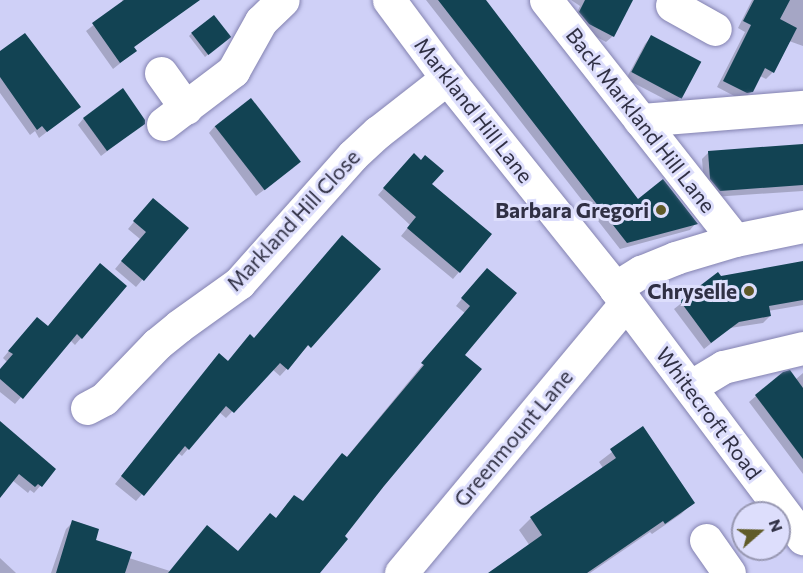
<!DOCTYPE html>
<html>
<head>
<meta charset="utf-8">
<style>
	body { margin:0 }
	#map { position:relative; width:803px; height:573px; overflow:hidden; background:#cfd0f7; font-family:Commissioner,sans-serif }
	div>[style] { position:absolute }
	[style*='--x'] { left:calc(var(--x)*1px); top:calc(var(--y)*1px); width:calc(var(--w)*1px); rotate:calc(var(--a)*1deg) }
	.shadow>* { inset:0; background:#0003 }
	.building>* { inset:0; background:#124353; transform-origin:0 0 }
	.roads { filter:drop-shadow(0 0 2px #8382b0) drop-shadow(0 0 2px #8382b0) }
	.minor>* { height:33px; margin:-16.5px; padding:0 16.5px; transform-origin:16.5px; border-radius:16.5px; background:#fff }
	.dots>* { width:16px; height:16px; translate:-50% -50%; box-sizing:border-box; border:3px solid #dddefc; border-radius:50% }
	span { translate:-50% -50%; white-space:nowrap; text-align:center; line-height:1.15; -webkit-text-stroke:6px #dddefc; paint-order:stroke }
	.street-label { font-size:21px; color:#303044 }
	.poi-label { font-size:21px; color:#303044; font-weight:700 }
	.right { translate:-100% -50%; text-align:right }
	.north { position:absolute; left:731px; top:501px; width:60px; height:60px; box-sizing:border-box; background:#dddefc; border:2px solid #9898b2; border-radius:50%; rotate:70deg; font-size:16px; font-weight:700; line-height:24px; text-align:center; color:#303044 }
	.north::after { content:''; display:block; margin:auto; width:21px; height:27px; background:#605b28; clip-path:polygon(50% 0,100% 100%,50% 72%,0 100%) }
</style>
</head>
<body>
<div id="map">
	<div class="shadow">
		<div style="clip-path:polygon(122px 0,180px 0,186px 8px,133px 48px,135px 51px,128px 57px,113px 69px,86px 31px,123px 2px)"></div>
		<div style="clip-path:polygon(426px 0,483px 0,638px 201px,696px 223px,690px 230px,620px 249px)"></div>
		<div style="clip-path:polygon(571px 0,631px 0,613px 36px,606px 42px,583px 30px,574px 19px,580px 6px)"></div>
		<div style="clip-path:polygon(752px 0,803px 0,803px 46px,789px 41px,773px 72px,766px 79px,760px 76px,752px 91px,745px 98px,740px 99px,717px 87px,745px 32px,738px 28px)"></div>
		<div style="clip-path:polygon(192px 33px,229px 37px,205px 57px,189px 36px)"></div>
		<div style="clip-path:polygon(651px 37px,681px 97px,674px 104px,626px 79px,645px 44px)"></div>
		<div style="clip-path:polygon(0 53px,79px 107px,39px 138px,35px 131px,30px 135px,0 93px)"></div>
		<div style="clip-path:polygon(83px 119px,143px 124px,101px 156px,78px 125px)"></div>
		<div style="clip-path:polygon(215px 126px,293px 168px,256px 196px,209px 133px)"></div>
		<div style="clip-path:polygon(803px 146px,803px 191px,713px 197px,704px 186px,702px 159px,709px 152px)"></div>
		<div style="clip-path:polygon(407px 162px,459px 272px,453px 279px,401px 236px,410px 225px,378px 195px)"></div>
		<div style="clip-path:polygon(147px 206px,187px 228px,136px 287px,115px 269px,140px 239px,128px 229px)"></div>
		<div style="clip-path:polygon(803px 265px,803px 305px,768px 311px,770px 316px,763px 323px,730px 328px,704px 349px,674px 309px,718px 274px,720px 278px)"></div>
		<div style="clip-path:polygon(379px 269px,280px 376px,272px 369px,226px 418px,219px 412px,182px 456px,178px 453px,136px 501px,115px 484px,219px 355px,227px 362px,254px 340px)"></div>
		<div style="clip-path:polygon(94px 272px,81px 338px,75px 345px,70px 340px,15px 404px,0 392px,0 370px,7px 362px,3px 358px,30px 326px,48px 328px)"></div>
		<div style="clip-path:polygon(480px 276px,463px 355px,480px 369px,343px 536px,312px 573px,235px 573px,288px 503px,302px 503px,346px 458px,465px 313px,456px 306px)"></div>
		<div style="clip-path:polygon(803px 373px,803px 474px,749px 402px,756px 396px,795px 380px)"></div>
		<div style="clip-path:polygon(643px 428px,693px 502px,681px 514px,652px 534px,650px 532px,590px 573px,491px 573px,530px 546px,519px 530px,531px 518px,603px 468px,599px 462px)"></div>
		<div style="clip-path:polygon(0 430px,54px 470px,34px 493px,30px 490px,28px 493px,12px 480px,0 492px)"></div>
		<div style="clip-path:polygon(73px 522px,94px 541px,129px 558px,170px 571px,192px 573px,51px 573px,66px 529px)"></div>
		<div style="clip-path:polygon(0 558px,16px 573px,0 573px)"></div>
	</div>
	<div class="building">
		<div style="clip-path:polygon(124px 0,200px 0,134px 47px,137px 51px,120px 63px,92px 23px)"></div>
		<div style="clip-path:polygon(438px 0,486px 0,638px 199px,663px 179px,698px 224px,627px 243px)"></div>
		<div style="clip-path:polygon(585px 0,633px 0,614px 37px,589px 24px,579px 12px)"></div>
		<div style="clip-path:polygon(754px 0,790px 0,780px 19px,797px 28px,774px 73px,765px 68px,753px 92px,747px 93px,723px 81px,751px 25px,743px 21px)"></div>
		<div style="left:214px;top:15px;width:28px;height:29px;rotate:52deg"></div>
		<div style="clip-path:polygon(25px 33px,81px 107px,47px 132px,42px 126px,37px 130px,0 77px,0 51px)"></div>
		<div style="left:651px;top:35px;width:57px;height:42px;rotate:28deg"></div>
		<div style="clip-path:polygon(123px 88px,145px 120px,145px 124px,107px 151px,83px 118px)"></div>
		<div style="left:251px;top:98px;width:81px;height:46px;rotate:52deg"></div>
		<div style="clip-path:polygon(803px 144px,803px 185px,720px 191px,710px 179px,708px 151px)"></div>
		<div style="clip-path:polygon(414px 153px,421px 160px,425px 155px,444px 171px,432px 184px,492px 234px,460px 273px,407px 228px,416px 217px,383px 188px)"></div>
		<div style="clip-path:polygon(153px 198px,189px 228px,144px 281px,121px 261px,146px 232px,133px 221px)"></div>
		<div style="clip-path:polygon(342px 235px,381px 269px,311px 348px,308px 345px,288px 370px,280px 363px,234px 413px,226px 406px,189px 450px,185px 446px,144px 496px,121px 476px,219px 353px,228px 361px,250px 334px,254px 338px)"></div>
		<div style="clip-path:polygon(803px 261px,803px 300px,769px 306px,771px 316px,739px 322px,711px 343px,680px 301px,718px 272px,721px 276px)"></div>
		<div style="clip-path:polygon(100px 263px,127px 286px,82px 339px,77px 334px,23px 399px,0 379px,0 369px,13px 354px,8px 351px,37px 317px,48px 326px)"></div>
		<div style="clip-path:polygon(487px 268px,517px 293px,465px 355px,482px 369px,384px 486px,345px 536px,348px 539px,320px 573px,168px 573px,207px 525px,238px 551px,270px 513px,276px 518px,294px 495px,303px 501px,342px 453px,347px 457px,424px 365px,421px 363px,470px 306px,461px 298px)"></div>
		<div style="clip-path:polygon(790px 370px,803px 388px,803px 459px,755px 395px,783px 372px)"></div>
		<div style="clip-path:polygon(0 421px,56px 469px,42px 487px,38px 484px,35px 487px,19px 474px,0 498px)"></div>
		<div style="clip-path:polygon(643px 426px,695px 503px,665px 524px,663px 521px,587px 573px,488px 573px,542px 535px,530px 517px,616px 458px,610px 449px)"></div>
		<div style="clip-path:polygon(72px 520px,99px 529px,96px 540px,132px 552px,125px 573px,56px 573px)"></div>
	</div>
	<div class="roads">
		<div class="minor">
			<div style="--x:389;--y:0;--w:97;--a:53.4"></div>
			<div style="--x:447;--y:78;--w:269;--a:51.3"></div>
			<div style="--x:615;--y:288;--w:313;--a:53.1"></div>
			<div style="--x:546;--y:0;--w:305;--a:51.8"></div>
			<div style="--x:672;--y:5;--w:49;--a:29.2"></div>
			<div style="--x:161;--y:73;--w:43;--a:54.5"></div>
			<div style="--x:640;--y:120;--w:164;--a:-4.6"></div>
			<div style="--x:163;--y:124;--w:88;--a:-37.1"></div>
			<div style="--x:233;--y:71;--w:57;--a:-60.8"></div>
			<div style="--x:261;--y:21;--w:30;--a:-44"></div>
			<div style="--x:615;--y:288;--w:31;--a:-32"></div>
			<div style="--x:641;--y:272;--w:37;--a:-22"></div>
			<div style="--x:675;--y:258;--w:63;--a:-16.7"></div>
			<div style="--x:735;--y:240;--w:69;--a:-11.6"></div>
			<div style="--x:690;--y:387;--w:39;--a:-31"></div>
			<div style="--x:723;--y:367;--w:82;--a:-13.4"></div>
			<div style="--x:87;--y:408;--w:19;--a:-28"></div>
			<div style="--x:104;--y:399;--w:76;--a:-46.1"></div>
			<div style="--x:157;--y:344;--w:28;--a:-39"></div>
			<div style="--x:179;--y:326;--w:74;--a:-35.6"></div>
			<div style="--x:239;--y:283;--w:171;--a:-48.3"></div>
			<div style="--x:353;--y:155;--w:34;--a:-43"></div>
			<div style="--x:378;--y:132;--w:88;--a:-38"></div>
			<div style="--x:706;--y:540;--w:40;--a:55.1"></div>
			<div style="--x:401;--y:573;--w:351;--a:-50.2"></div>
		</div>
	</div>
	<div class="dots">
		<div style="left:661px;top:210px;background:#605b28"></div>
		<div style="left:749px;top:291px;background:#605b28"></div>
	</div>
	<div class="street-label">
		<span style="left:474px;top:110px;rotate:52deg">Markland Hill Lane</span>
		<span style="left:641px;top:120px;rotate:52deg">Back Markland Hill Lane</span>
		<span style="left:293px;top:220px;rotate:-47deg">Markland Hill Close</span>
		<span style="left:709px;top:413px;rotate:53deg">Whitecroft Road</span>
		<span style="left:513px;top:438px;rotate:-50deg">Greenmount Lane</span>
	</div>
	<div class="poi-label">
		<span class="right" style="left:649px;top:210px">Barbara Gregori</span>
		<span class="right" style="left:737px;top:291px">Chryselle</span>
	</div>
	<div class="north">N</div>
</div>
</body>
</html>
